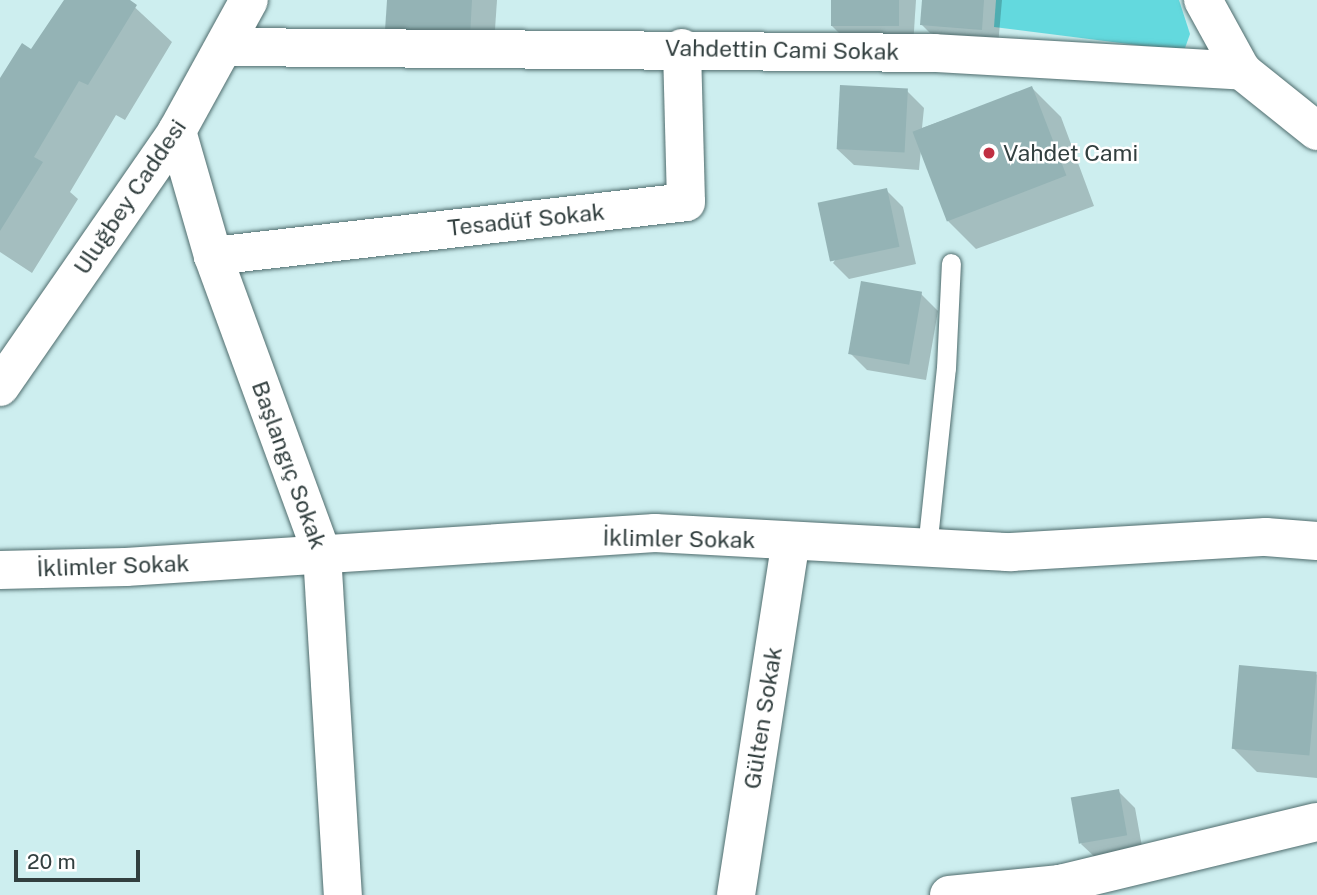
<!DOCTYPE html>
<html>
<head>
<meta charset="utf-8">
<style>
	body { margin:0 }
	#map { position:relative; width:1317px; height:895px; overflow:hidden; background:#cdeeef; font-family:"Public Sans",sans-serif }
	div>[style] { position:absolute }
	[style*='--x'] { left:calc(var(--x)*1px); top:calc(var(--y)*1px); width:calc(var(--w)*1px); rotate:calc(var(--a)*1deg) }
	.green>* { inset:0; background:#63d9de }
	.shadow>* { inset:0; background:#0003 }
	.building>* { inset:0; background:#94b3b5; transform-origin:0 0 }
	.roads { filter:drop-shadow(0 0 2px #4f6c6d) drop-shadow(0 0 2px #4f6c6d) }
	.service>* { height:19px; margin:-9.5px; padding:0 9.5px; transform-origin:9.5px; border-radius:9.5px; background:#fff }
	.minor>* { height:38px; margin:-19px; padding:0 19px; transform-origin:19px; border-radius:19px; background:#fff }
	.tertiary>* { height:38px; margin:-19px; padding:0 19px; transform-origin:19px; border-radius:19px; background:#fff }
	.dots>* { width:19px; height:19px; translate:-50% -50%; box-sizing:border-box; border:4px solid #fff; border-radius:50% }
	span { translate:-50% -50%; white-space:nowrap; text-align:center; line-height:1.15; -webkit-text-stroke:5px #fff; paint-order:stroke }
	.street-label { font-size:23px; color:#323f3f }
	.poi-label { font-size:23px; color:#323f3f }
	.left { translate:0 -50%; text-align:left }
	.scale { position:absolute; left:14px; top:850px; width:126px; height:32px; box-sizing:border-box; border:4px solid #323f3f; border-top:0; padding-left:9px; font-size:21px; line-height:24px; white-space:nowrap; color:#323f3f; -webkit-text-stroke:5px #fff; paint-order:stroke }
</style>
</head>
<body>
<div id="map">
	<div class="green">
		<div style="clip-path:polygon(996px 0,1179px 0,1190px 34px,1185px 48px,1160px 48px,994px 27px)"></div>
	</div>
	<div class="shadow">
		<div style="clip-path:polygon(66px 0,127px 0,172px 42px,125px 120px,116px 115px,70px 192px,78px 199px,32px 273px,0 252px,0 82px,32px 52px)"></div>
		<div style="clip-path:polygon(389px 0,497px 0,493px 59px)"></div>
		<div style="clip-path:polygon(833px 0,916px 0,913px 46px,848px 42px,831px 25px)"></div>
		<div style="clip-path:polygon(924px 0,1002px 0,998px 46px,939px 42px,922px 25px)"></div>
		<div style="clip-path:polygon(1032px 88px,1061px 117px,1094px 206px,976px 249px,947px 220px,921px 149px,919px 170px,854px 165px,837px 149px,907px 91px,924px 108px,922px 128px)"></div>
		<div style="clip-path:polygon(886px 190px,903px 207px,916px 264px,849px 279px,833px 263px)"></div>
		<div style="clip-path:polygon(921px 294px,938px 311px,926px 380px,867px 370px,850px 353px)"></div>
		<div style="clip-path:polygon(1317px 674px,1317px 778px,1257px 772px,1233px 748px)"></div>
		<div style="clip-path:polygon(1118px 791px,1135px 808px,1143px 852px,1098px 860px,1081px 844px)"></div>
	</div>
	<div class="building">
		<div style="clip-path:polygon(64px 0,130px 0,137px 5px,88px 85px,79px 81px,34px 157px,43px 162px,0 231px,0 78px,22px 43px,31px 49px)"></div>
		<div style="clip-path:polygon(387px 0,472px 0,470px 36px,385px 31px)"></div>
		<div style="left:831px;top:0;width:68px;height:26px"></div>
		<div style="clip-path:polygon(922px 0,984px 0,982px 30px,920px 25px)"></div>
		<div style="left:840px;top:85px;width:68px;height:64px;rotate:3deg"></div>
		<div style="left:1032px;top:86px;width:96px;height:128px;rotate:69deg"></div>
		<div style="left:887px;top:188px;width:60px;height:71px;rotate:78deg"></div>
		<div style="left:861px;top:281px;width:62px;height:74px;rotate:10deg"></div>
		<div style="left:1239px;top:665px;width:78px;height:84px;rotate:5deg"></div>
		<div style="left:1119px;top:789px;width:47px;height:49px;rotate:80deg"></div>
	</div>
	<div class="roads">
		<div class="service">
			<div style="--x:927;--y:548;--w:181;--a:-84"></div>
			<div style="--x:946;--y:368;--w:105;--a:-87.3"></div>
		</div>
		<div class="minor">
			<div style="--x:1203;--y:0;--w:81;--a:61.2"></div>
			<div style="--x:225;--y:47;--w:709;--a:0.48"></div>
			<div style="--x:934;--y:53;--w:309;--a:3.3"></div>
			<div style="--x:1242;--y:71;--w:96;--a:38.7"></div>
			<div style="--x:177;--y:131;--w:130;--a:73.9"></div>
			<div style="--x:213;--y:256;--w:317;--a:69.9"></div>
			<div style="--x:322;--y:554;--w:342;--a:86.5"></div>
			<div style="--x:213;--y:256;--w:476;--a:-6.5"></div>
			<div style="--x:686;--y:202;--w:154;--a:-91.5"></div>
			<div style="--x:0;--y:570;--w:126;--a:-1.4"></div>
			<div style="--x:126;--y:567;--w:530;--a:-3.68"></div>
			<div style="--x:655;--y:533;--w:357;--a:3.1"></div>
			<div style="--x:1011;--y:552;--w:255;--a:-3.4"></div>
			<div style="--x:1266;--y:537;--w:51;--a:4.5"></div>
			<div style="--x:736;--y:895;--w:358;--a:-81.2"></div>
			<div style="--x:949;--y:895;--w:112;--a:-5.7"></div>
			<div style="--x:1052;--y:895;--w:14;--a:-54"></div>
			<div style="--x:1060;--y:884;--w:264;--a:-13.6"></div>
		</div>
		<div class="tertiary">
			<div style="--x:0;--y:387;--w:311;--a:-55.3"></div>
			<div style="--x:177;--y:131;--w:149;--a:-61.2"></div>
		</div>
	</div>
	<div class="dots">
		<div style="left:989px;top:153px;background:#c02f42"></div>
	</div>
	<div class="street-label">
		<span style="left:782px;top:50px;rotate:1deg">Vahdettin Cami Sokak</span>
		<span style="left:130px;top:197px;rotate:-56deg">Uluğbey Caddesi</span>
		<span style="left:526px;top:220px;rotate:-6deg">Tesadüf Sokak</span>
		<span style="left:289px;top:465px;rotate:70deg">Başlangıç Sokak</span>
		<span style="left:679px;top:539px;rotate:1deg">İklimler Sokak</span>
		<span style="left:113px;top:566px;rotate:-2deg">İklimler Sokak</span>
		<span style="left:763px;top:718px;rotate:-81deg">Gülten Sokak</span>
	</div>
	<div class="poi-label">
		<span class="left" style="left:1003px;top:153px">Vahdet Cami</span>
	</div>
	<div class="scale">20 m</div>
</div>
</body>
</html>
